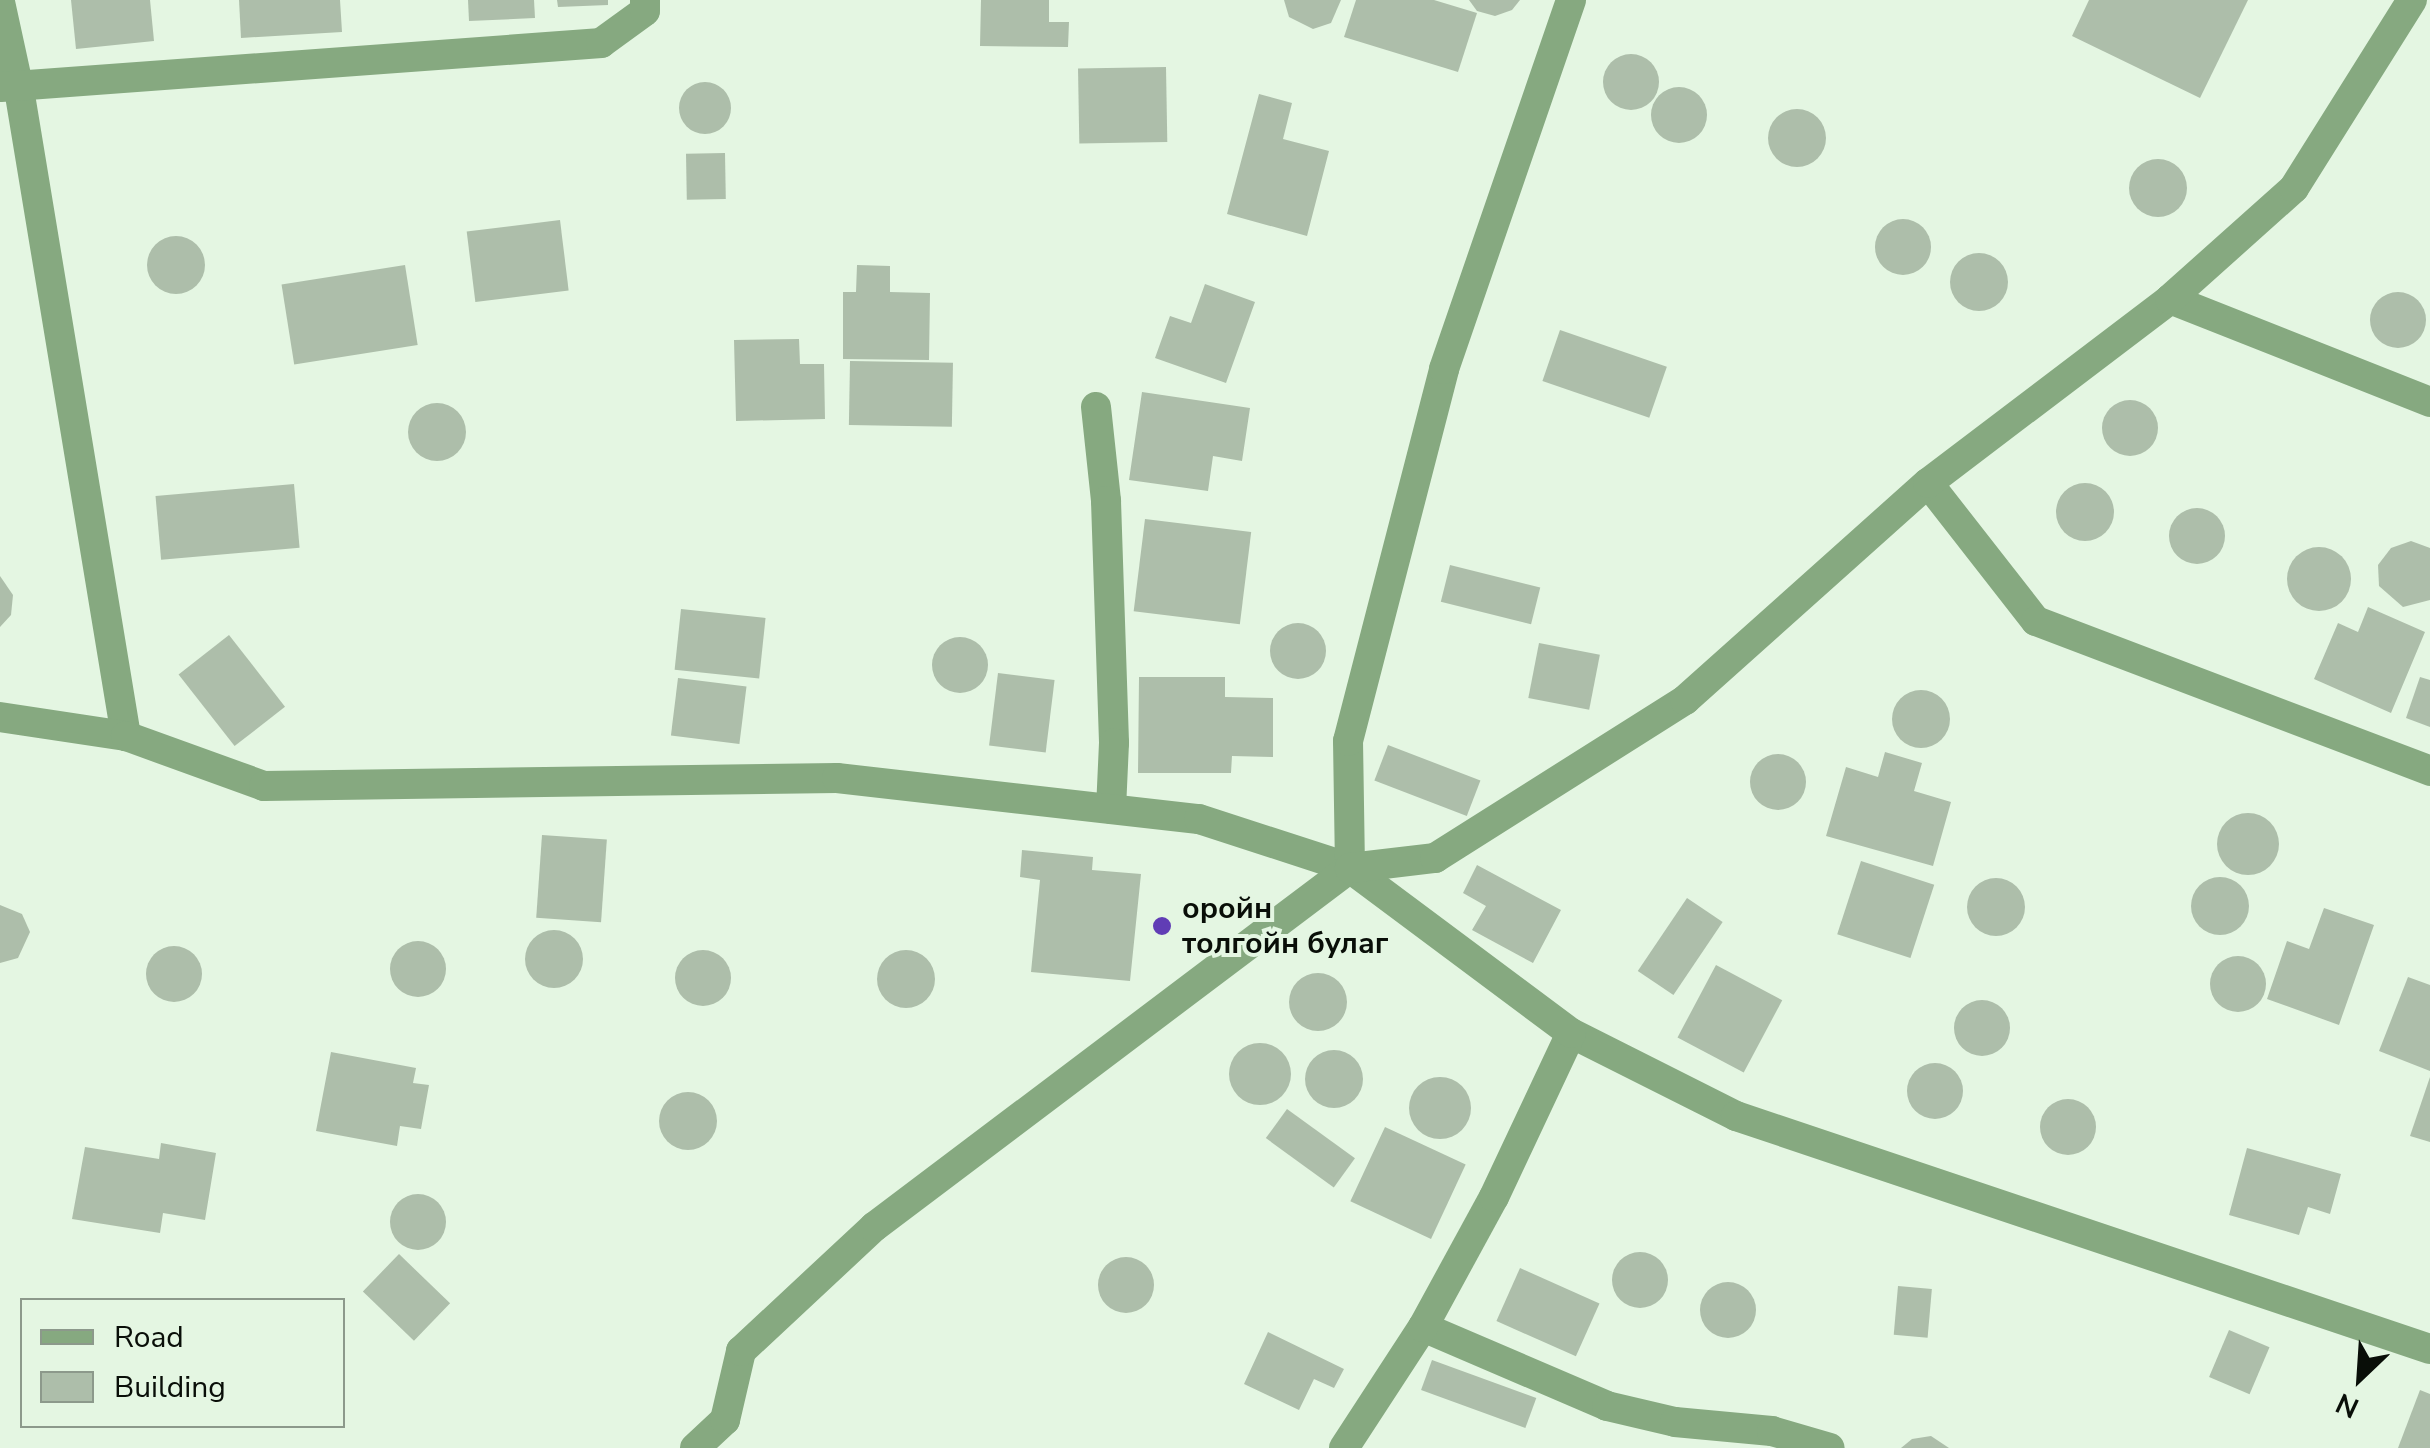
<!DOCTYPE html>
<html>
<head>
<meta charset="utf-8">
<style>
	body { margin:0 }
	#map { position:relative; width:2430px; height:1448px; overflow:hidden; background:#e4f6e2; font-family:"Nunito Sans",sans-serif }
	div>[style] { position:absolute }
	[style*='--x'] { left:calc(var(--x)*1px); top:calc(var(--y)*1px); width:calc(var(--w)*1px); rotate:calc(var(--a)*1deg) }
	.building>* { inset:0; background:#adbeaa; transform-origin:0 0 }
	.round { border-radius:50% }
	.minor>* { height:30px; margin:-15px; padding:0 15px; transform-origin:15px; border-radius:15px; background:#86a980 }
	.dots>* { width:28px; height:28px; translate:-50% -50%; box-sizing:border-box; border:5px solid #e4f6e2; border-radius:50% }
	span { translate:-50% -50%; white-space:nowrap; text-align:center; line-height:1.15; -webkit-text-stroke:8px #e4f6e2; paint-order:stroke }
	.poi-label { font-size:30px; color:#090e08; font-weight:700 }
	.left { translate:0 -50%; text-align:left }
	.legend { position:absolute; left:20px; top:1298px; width:325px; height:130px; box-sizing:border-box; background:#e4f6e2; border:2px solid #8c998b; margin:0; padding:12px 18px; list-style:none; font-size:30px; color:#090e08 }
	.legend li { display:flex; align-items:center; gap:20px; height:50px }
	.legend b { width:50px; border:2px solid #8c998b }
	.north { position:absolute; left:2310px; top:1328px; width:100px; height:100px; -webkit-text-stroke:8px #e4f6e2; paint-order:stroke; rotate:205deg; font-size:28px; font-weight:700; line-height:40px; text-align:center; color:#090e08 }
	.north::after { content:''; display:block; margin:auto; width:35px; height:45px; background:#090e08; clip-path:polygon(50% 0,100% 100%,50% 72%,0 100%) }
</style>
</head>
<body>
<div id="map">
	<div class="building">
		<div style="clip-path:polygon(71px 0,150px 0,154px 41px,76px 49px)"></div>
		<div style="clip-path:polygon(239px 0,340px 0,342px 32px,241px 38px)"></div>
		<div style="clip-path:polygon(468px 0,534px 0,535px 18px,469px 21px)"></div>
		<div style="clip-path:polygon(557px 0,608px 0,608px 5px,558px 7px)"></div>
		<div style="clip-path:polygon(981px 0,1049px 0,1049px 22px,1069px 22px,1068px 47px,980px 46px)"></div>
		<div style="clip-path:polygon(1284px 0,1341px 0,1331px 23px,1313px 29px,1289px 17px)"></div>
		<div style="clip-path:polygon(1356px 0,1434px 0,1477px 13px,1458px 72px,1344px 37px)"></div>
		<div style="clip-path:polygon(1469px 0,1520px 0,1512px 10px,1495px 16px,1477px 11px)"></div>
		<div style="clip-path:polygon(2089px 0,2248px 0,2200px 98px,2072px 36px)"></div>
		<div class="round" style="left:1603px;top:54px;width:56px;height:56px"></div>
		<div style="left:1166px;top:67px;width:75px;height:88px;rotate:89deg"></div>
		<div class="round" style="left:679px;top:82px;width:52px;height:52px"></div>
		<div class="round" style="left:1651px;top:87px;width:56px;height:56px"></div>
		<div style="clip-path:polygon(1259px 94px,1292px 103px,1283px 139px,1329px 151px,1307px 236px,1227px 214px)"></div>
		<div class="round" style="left:1768px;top:109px;width:58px;height:58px"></div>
		<div style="left:725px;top:153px;width:46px;height:39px;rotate:89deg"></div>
		<div class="round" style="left:2129px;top:159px;width:58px;height:58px"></div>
		<div class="round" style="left:1875px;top:219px;width:56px;height:56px"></div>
		<div style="left:560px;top:220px;width:71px;height:94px;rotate:83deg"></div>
		<div class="round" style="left:147px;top:236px;width:58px;height:58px"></div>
		<div class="round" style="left:1950px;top:253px;width:58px;height:58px"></div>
		<div style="left:405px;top:265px;width:81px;height:125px;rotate:81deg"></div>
		<div style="clip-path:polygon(857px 265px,890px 266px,890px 292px,930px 293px,929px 360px,843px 359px,843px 292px,856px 292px)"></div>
		<div style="clip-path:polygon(1205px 284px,1255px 302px,1226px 383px,1155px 358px,1170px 316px,1191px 323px)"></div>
		<div class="round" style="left:2370px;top:292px;width:56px;height:56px"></div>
		<div style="left:1560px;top:330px;width:113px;height:54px;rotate:19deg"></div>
		<div style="clip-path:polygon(799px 339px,800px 364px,824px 364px,825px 419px,736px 421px,734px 340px)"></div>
		<div style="left:850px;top:361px;width:103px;height:64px;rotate:1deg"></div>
		<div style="clip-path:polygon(1142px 392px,1250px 408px,1242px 461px,1213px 456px,1208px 491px,1129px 480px)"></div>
		<div class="round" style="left:2102px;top:400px;width:56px;height:56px"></div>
		<div class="round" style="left:408px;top:403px;width:58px;height:58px"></div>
		<div class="round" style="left:2056px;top:483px;width:58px;height:58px"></div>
		<div style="left:294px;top:484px;width:64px;height:139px;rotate:85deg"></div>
		<div class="round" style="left:2169px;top:508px;width:56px;height:56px"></div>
		<div style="left:1145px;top:519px;width:107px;height:93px;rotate:7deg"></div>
		<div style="clip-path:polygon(2411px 541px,2430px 548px,2430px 600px,2403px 607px,2379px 586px,2378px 565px,2391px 548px)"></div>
		<div class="round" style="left:2287px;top:547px;width:64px;height:64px"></div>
		<div style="left:1450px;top:565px;width:93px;height:38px;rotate:14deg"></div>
		<div style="clip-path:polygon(0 576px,13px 595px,11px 615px,0 627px)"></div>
		<div style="clip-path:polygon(2368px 607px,2425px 632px,2391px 713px,2314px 679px,2338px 623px,2358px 632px)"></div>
		<div style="left:681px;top:609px;width:85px;height:61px;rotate:6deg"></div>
		<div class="round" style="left:1270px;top:623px;width:56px;height:56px"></div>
		<div style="left:229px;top:635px;width:91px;height:64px;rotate:52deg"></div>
		<div class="round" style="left:932px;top:637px;width:56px;height:56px"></div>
		<div style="left:1539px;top:643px;width:62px;height:56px;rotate:11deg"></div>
		<div style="left:998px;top:673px;width:57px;height:73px;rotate:7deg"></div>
		<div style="clip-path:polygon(1139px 677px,1225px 677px,1225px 697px,1273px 698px,1273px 757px,1232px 756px,1231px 773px,1138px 773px)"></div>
		<div style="clip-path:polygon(2420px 677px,2430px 680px,2430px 727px,2406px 718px)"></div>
		<div style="left:678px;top:678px;width:69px;height:58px;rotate:7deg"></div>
		<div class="round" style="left:1892px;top:690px;width:58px;height:58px"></div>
		<div style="left:1388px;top:745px;width:99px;height:38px;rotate:21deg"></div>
		<div style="clip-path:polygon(1885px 752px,1922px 763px,1914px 791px,1951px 802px,1933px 866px,1826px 836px,1846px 767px,1878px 777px)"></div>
		<div class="round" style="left:1750px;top:754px;width:56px;height:56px"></div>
		<div class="round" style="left:2217px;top:813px;width:62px;height:62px"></div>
		<div style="left:542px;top:835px;width:65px;height:83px;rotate:4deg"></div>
		<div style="clip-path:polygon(1022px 850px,1093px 857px,1092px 870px,1141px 874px,1130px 981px,1031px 972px,1040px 880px,1020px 877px)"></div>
		<div style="left:1861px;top:861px;width:77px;height:77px;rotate:18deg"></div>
		<div style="clip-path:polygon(1477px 865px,1561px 910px,1533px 963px,1472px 930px,1486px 906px,1463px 893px)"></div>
		<div class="round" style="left:2191px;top:877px;width:58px;height:58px"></div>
		<div class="round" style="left:1967px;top:878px;width:58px;height:58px"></div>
		<div style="left:1687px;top:898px;width:43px;height:88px;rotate:34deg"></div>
		<div style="clip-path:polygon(0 905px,22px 914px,30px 932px,18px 958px,0 963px)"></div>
		<div style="clip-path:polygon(2324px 908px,2374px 925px,2339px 1025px,2267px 999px,2287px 941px,2309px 949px)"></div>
		<div class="round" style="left:525px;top:930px;width:58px;height:58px"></div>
		<div class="round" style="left:390px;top:941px;width:56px;height:56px"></div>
		<div class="round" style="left:146px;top:946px;width:56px;height:56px"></div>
		<div class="round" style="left:675px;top:950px;width:56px;height:56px"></div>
		<div class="round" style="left:877px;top:950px;width:58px;height:58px"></div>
		<div class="round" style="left:2210px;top:956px;width:56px;height:56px"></div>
		<div style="left:1716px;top:965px;width:75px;height:82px;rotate:28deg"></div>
		<div class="round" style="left:1289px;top:973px;width:58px;height:58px"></div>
		<div style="clip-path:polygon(2408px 977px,2430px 985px,2430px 1071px,2379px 1051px)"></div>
		<div class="round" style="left:1954px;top:1000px;width:56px;height:56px"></div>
		<div class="round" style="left:1229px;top:1043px;width:62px;height:62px"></div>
		<div class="round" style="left:1305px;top:1050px;width:58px;height:58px"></div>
		<div style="clip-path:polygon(331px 1052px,416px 1068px,413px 1083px,429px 1085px,421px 1129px,400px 1126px,397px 1146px,316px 1131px)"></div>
		<div class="round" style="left:1907px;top:1063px;width:56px;height:56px"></div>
		<div class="round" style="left:1409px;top:1077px;width:62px;height:62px"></div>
		<div style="clip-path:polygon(2430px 1077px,2430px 1142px,2410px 1136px)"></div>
		<div class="round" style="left:659px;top:1092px;width:58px;height:58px"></div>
		<div class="round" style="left:2040px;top:1099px;width:56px;height:56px"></div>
		<div style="left:1287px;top:1109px;width:84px;height:36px;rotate:36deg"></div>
		<div style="left:1385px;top:1127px;width:89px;height:82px;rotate:25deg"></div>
		<div style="clip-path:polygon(161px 1143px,216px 1153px,205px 1220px,163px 1213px,160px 1233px,72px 1219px,85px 1147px,159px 1159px)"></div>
		<div style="clip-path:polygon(2247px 1148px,2341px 1174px,2330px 1214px,2308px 1207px,2299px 1235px,2229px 1215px)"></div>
		<div class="round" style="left:390px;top:1194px;width:56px;height:56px"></div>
		<div class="round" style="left:1612px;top:1252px;width:56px;height:56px"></div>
		<div style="left:399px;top:1254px;width:71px;height:52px;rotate:44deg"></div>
		<div class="round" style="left:1098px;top:1257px;width:56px;height:56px"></div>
		<div style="left:1520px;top:1268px;width:87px;height:58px;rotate:24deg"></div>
		<div class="round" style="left:1700px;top:1282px;width:56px;height:56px"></div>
		<div style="left:1898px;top:1286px;width:34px;height:49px;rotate:5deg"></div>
		<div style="left:2229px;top:1330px;width:44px;height:51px;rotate:23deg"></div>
		<div style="clip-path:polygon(1268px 1332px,1344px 1369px,1334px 1388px,1314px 1379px,1299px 1410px,1244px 1384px)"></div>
		<div style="left:1432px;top:1360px;width:111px;height:32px;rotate:20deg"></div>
		<div style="clip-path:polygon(2420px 1390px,2430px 1394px,2430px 1448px,2398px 1448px)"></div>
		<div style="clip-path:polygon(1931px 1436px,1949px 1448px,1901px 1448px,1912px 1439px)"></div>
	</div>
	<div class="minor">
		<div style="--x:0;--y:2;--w:89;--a:77.7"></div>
		<div style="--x:19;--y:89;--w:656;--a:80.61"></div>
		<div style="--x:1;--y:87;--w:602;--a:-4.19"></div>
		<div style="--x:601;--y:43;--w:54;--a:-36"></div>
		<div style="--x:645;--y:11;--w:11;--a:-90"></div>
		<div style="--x:2170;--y:299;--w:280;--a:21.6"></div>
		<div style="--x:1096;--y:407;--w:95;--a:83.9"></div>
		<div style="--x:1106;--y:501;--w:242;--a:88.1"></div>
		<div style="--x:1114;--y:743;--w:66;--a:92.6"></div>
		<div style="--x:1928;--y:483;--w:175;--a:52"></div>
		<div style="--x:2036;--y:621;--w:422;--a:20.8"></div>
		<div style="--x:0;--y:717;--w:127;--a:8.6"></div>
		<div style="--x:126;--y:736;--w:147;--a:19.9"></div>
		<div style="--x:264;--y:786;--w:573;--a:-0.8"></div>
		<div style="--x:837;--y:778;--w:364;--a:6.5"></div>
		<div style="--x:1199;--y:819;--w:159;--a:18"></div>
		<div style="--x:1350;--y:868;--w:127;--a:-90.9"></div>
		<div style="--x:1348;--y:741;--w:384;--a:-75.5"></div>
		<div style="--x:1444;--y:369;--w:390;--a:-71"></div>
		<div style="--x:1571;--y:1033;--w:185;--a:26.7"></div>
		<div style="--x:1736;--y:1116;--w:732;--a:18.56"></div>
		<div style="--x:1423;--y:1327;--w:200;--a:23.2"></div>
		<div style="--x:1607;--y:1406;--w:70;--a:13.2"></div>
		<div style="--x:1675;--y:1422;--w:97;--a:5.3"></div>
		<div style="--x:1772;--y:1431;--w:60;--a:16.3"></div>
		<div style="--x:695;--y:1448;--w:41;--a:-43"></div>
		<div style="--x:725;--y:1420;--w:71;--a:-76.9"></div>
		<div style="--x:741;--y:1351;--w:182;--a:-43"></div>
		<div style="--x:874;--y:1227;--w:596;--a:-37.02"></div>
		<div style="--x:1344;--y:1448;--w:145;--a:-56.9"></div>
		<div style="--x:1423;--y:1327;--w:148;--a:-61.4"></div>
		<div style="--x:1494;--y:1197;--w:181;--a:-64.8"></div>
		<div style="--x:1571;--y:1033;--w:276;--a:-143.3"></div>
		<div style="--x:1350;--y:868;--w:86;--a:-6.7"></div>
		<div style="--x:1435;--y:858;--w:296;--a:-32.3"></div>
		<div style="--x:1685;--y:700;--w:326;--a:-41.8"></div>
		<div style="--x:1928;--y:483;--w:304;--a:-37.2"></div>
		<div style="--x:2170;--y:299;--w:166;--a:-41.8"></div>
		<div style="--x:2294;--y:188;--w:222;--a:-57.9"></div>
	</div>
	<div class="dots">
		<div style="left:1162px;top:926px;background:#603db5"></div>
	</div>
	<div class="poi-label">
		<span class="left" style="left:1182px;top:926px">оройн<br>толгойн булаг</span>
	</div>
	<ul class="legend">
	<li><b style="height:12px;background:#86a980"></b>Road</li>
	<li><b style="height:28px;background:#adbeaa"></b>Building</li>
	</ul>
	<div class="north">N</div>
</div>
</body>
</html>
